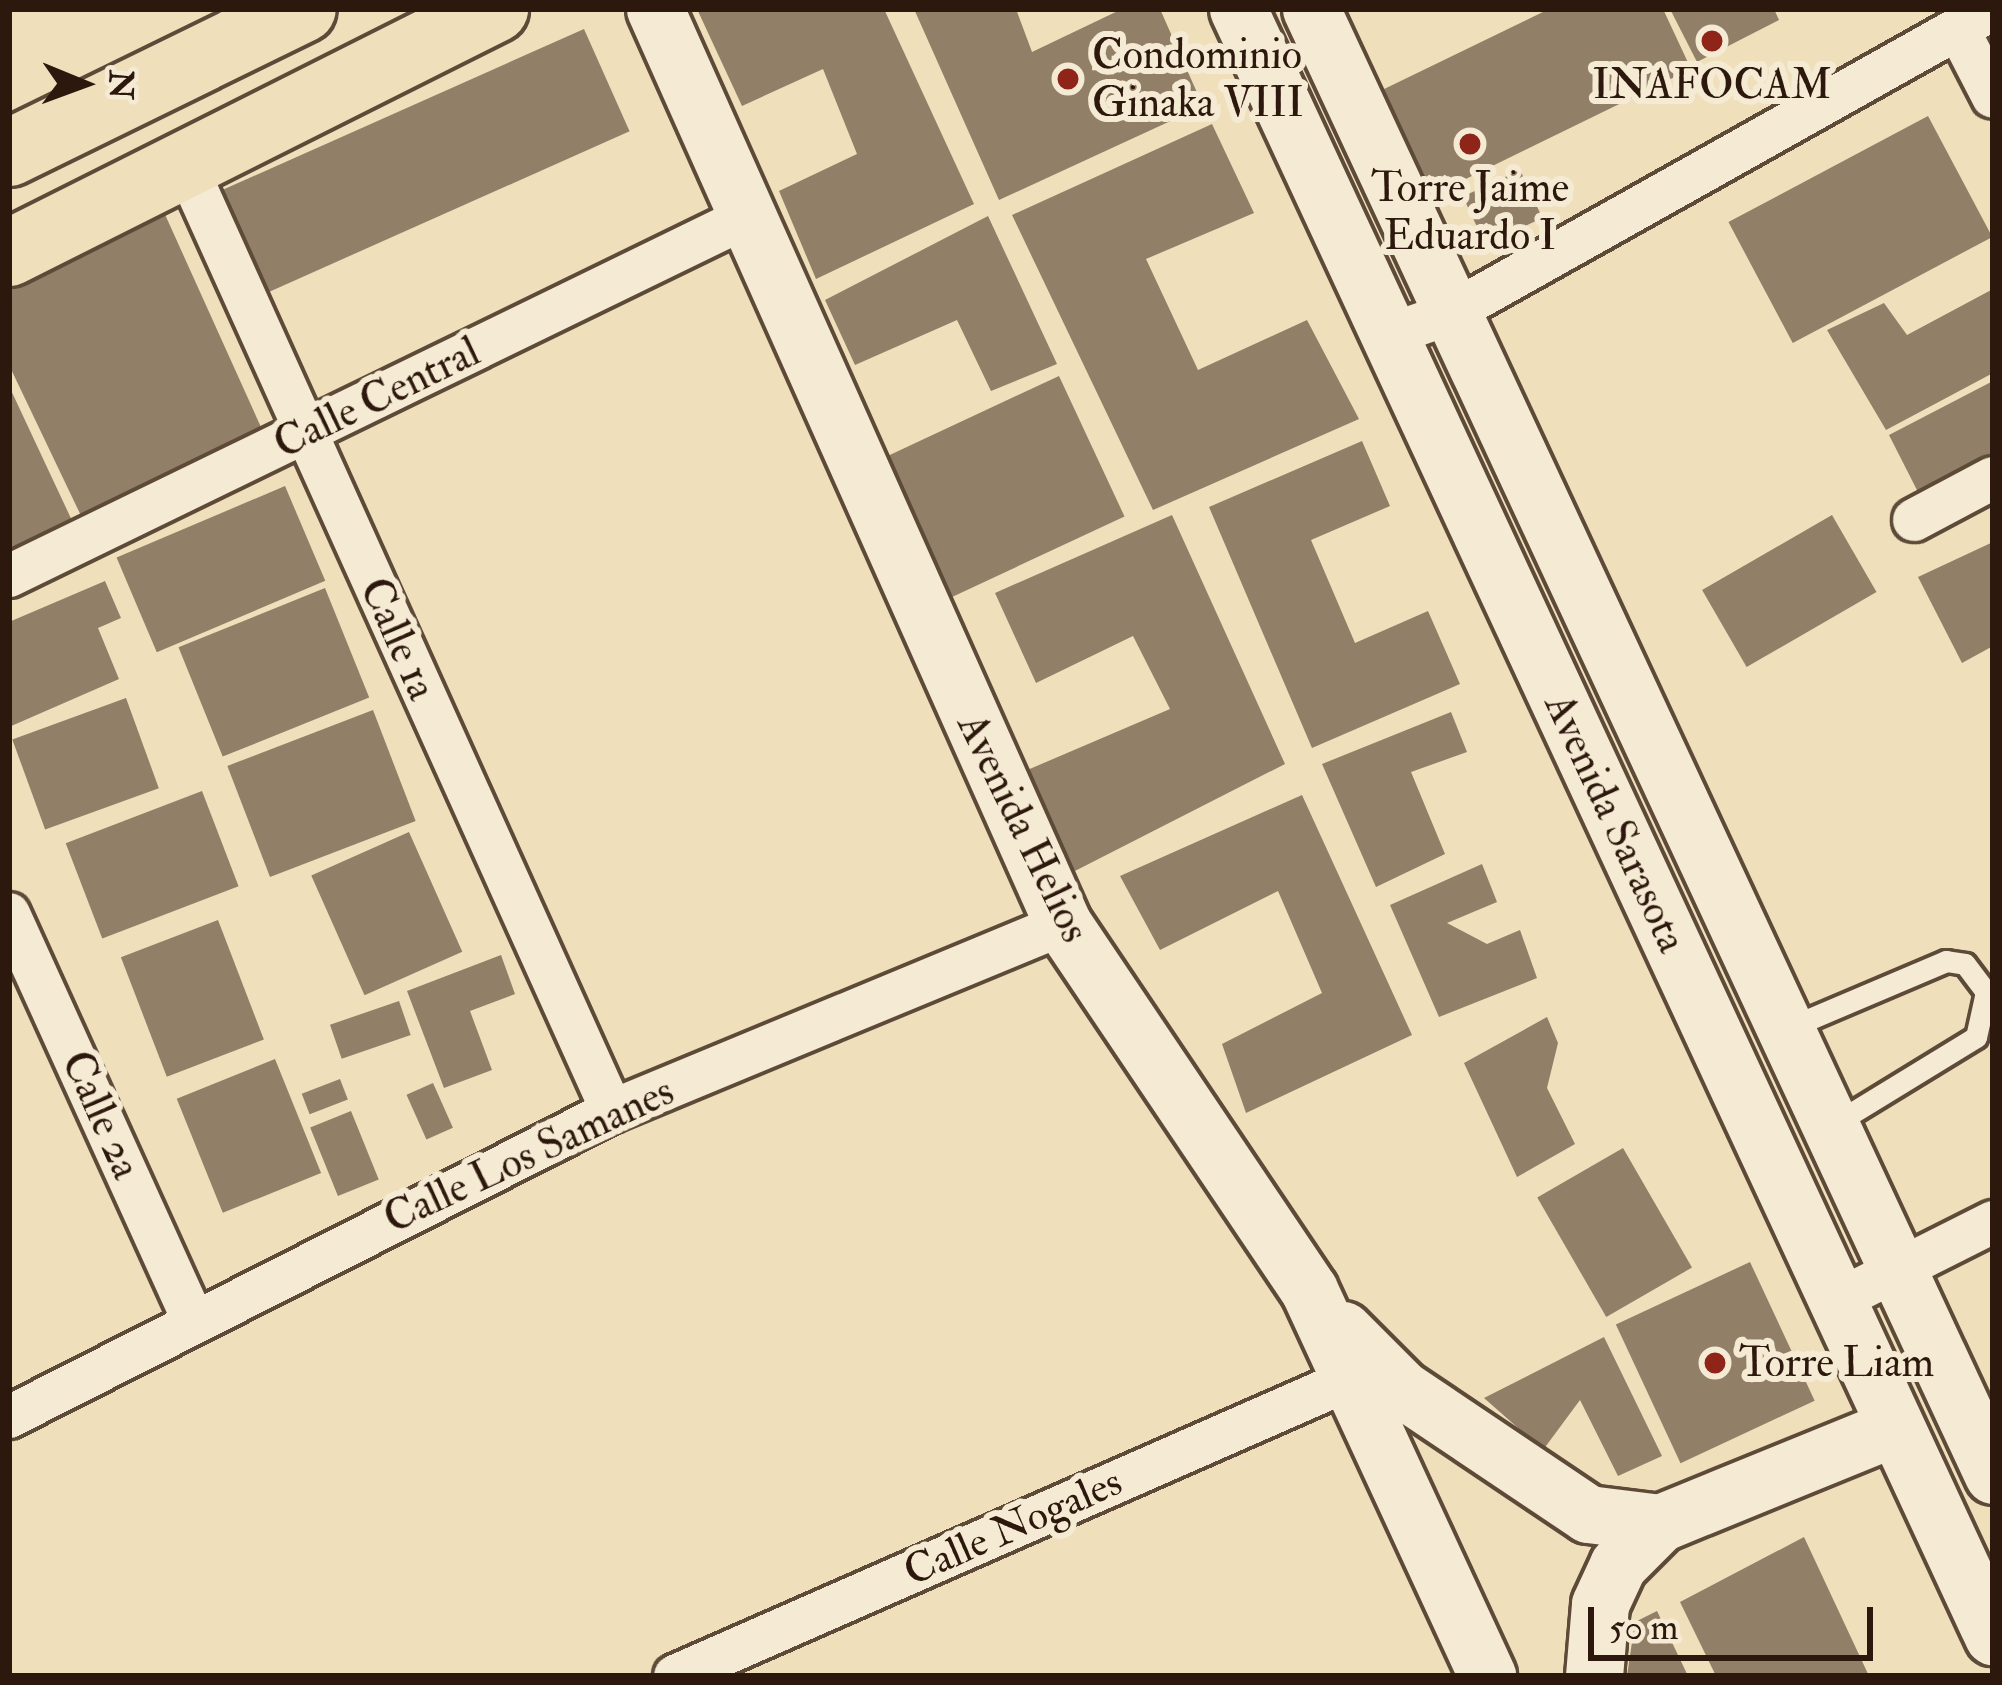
<!DOCTYPE html>
<html>
<head>
<meta charset="utf-8">
<style>
	body { margin:0 }
	#map { position:relative; width:2002px; height:1685px; overflow:hidden; background:#efdfbb; font-family:"IM FELL Double Pica",serif }
	div>[style] { position:absolute }
	[style*='--x'] { left:calc(var(--x)*1px); top:calc(var(--y)*1px); width:calc(var(--w)*1px); rotate:calc(var(--a)*1deg) }
	.building>* { inset:0; background:#917f67; transform-origin:0 0 }
	.roads { filter:drop-shadow(3px 0 #5d4a38) drop-shadow(-3px 0 #5d4a38) drop-shadow(0 3px #5d4a38) drop-shadow(0 -3px #5d4a38) }
	.lane>* { height:21px; margin:-10.5px; padding:0 10.5px; transform-origin:10.5px; border-radius:10.5px; background:#f5ead3 }
	.street>* { height:42px; margin:-21px; padding:0 21px; transform-origin:21px; border-radius:21px; background:#f5ead3 }
	.secondary>* { height:57px; margin:-28.5px; padding:0 28.5px; transform-origin:28.5px; border-radius:28.5px; background:#f5ead3 }
	.primary>* { height:66px; margin:-33px; padding:0 33px; transform-origin:33px; border-radius:33px; background:#efdfbb }
	.dots>* { width:33px; height:33px; translate:-50% -50%; box-sizing:border-box; border:6px solid #f5ead3; border-radius:50% }
	span { translate:-50% -50%; white-space:nowrap; text-align:center; line-height:1.15; -webkit-text-stroke:12px #f5ead3; paint-order:stroke }
	.poi-label { font-size:42px; color:#2c180c }
	.left { translate:0 -50%; text-align:left }
	.street-label { font-size:42px; color:#2c180c }
	.frame { position:absolute; inset:0; border:12px solid #2c180c; pointer-events:none }
	.north { position:absolute; left:24px; top:24px; width:120px; height:120px; -webkit-text-stroke:9px #f5ead3; paint-order:stroke; rotate:91deg; font-size:33px; font-weight:700; line-height:48px; text-align:center; color:#2c180c }
	.north::after { content:''; display:block; margin:auto; width:42px; height:54px; background:#2c180c; clip-path:polygon(50% 0,100% 100%,50% 72%,0 100%) }
	.scale { position:absolute; left:1588px; top:1607px; width:285px; height:54px; box-sizing:border-box; border:6px solid #2c180c; border-top:0; padding-left:15px; font-size:36px; line-height:42px; white-space:nowrap; color:#2c180c; -webkit-text-stroke:9px #f5ead3; paint-order:stroke }
</style>
</head>
<body>
<div id="map">
	<div class="building">
		<div style="clip-path:polygon(697px 9px,884px 9px,974px 204px,816px 279px,779px 191px,857px 154px,823px 69px,742px 106px)"></div>
		<div style="clip-path:polygon(914px 9px,1016px 9px,1032px 52px,1122px 9px,1160px 9px,1203px 106px,999px 200px)"></div>
		<div style="clip-path:polygon(1549px 9px,1663px 9px,1691px 69px,1429px 197px,1378px 92px)"></div>
		<div style="clip-path:polygon(1670px 9px,1774px 9px,1779px 20px,1697px 62px)"></div>
		<div style="left:584px;top:29px;width:112px;height:396px;rotate:66deg"></div>
		<div style="left:1928px;top:116px;width:137px;height:226px;rotate:62deg"></div>
		<div style="clip-path:polygon(1212px 124px,1254px 213px,1146px 259px,1198px 370px,1307px 320px,1359px 419px,1153px 510px,1012px 215px)"></div>
		<div style="left:1520px;top:170px;width:53px;height:63px;rotate:65deg"></div>
		<div style="clip-path:polygon(163px 210px,265px 436px,84px 522px,9px 365px,9px 285px)"></div>
		<div style="clip-path:polygon(988px 216px,1057px 364px,991px 391px,957px 320px,855px 365px,825px 300px)"></div>
		<div style="clip-path:polygon(1993px 289px,1993px 373px,1886px 430px,1827px 330px,1884px 303px,1907px 335px)"></div>
		<div style="left:1059px;top:376px;width:155px;height:195px;rotate:65deg"></div>
		<div style="clip-path:polygon(1993px 381px,1993px 460px,1921px 498px,1889px 435px)"></div>
		<div style="clip-path:polygon(9px 386px,75px 527px,9px 560px)"></div>
		<div style="clip-path:polygon(1362px 441px,1390px 506px,1311px 540px,1355px 643px,1428px 611px,1460px 684px,1312px 748px,1209px 507px)"></div>
		<div style="left:285px;top:486px;width:103px;height:183px;rotate:67deg"></div>
		<div style="clip-path:polygon(1172px 515px,1285px 764px,1069px 874px,1025px 771px,1170px 709px,1133px 636px,1036px 683px,995px 593px)"></div>
		<div style="left:1832px;top:515px;width:89px;height:150px;rotate:60deg"></div>
		<div style="clip-path:polygon(1993px 542px,1993px 646px,1962px 663px,1918px 577px)"></div>
		<div style="clip-path:polygon(105px 581px,121px 618px,98px 628px,119px 679px,9px 727px,9px 622px)"></div>
		<div style="left:325px;top:588px;width:118px;height:158px;rotate:68deg"></div>
		<div style="left:126px;top:698px;width:96px;height:121px;rotate:70deg"></div>
		<div style="left:373px;top:710px;width:119px;height:156px;rotate:69deg"></div>
		<div style="clip-path:polygon(1451px 712px,1467px 752px,1411px 772px,1445px 854px,1376px 887px,1322px 764px)"></div>
		<div style="left:202px;top:791px;width:102px;height:146px;rotate:69deg"></div>
		<div style="clip-path:polygon(1302px 795px,1412px 1035px,1246px 1113px,1222px 1044px,1322px 993px,1278px 891px,1160px 950px,1120px 876px)"></div>
		<div style="left:409px;top:832px;width:131px;height:107px;rotate:66deg"></div>
		<div style="clip-path:polygon(1482px 864px,1497px 902px,1447px 923px,1487px 944px,1520px 930px,1537px 978px,1439px 1017px,1390px 905px)"></div>
		<div style="left:218px;top:920px;width:128px;height:104px;rotate:69deg"></div>
		<div style="clip-path:polygon(501px 955px,515px 994px,470px 1011px,492px 1070px,444px 1088px,407px 991px)"></div>
		<div style="left:399px;top:1001px;width:36px;height:73px;rotate:71deg"></div>
		<div style="clip-path:polygon(1547px 1017px,1558px 1043px,1547px 1088px,1575px 1144px,1517px 1177px,1464px 1063px)"></div>
		<div style="left:275px;top:1059px;width:123px;height:106px;rotate:68deg"></div>
		<div style="left:340px;top:1079px;width:22px;height:41px;rotate:69deg"></div>
		<div style="left:433px;top:1083px;width:49px;height:29px;rotate:66deg"></div>
		<div style="left:351px;top:1111px;width:74px;height:44px;rotate:68deg"></div>
		<div style="left:1623px;top:1148px;width:138px;height:99px;rotate:60deg"></div>
		<div style="left:1750px;top:1262px;width:153px;height:148px;rotate:65deg"></div>
		<div style="clip-path:polygon(1604px 1337px,1662px 1456px,1618px 1476px,1580px 1400px,1543px 1450px,1484px 1398px)"></div>
		<div style="clip-path:polygon(1804px 1537px,1869px 1676px,1716px 1676px,1680px 1602px)"></div>
		<div style="clip-path:polygon(1657px 1611px,1688px 1676px,1627px 1676px,1635px 1622px)"></div>
	</div>
	<div class="roads">
		<div class="lane">
			<div style="--x:1786;--y:1029;--w:174;--a:-23"></div>
			<div style="--x:1946;--y:961;--w:19;--a:9"></div>
			<div style="--x:1965;--y:964;--w:35;--a:53"></div>
			<div style="--x:1986;--y:992;--w:46;--a:102.5"></div>
			<div style="--x:1976;--y:1037;--w:170;--a:148.5"></div>
		</div>
		<div class="street">
			<div style="--x:1958;--y:29;--w:76;--a:62.8"></div>
			<div style="--x:186;--y:166;--w:1037;--a:65.73"></div>
			<div style="--x:1389;--y:335;--w:64;--a:-19.3"></div>
			<div style="--x:1449;--y:314;--w:624;--a:-29.28"></div>
			<div style="--x:1914;--y:520;--w:89;--a:-28"></div>
			<div style="--x:9;--y:576;--w:818;--a:-25.94"></div>
			<div style="--x:9;--y:914;--w:443;--a:65.6"></div>
			<div style="--x:1836;--y:1301;--w:176;--a:-26.7"></div>
			<div style="--x:9;--y:1417;--w:676;--a:-26.91"></div>
			<div style="--x:612;--y:1111;--w:488;--a:-22.5"></div>
			<div style="--x:675;--y:1676;--w:738;--a:-23.72"></div>
		</div>
		<div class="secondary">
			<div style="--x:655;--y:9;--w:1002;--a:65.97"></div>
			<div style="--x:1063;--y:924;--w:441;--a:56.1"></div>
			<div style="--x:1309;--y:1290;--w:425;--a:65.2"></div>
			<div style="--x:1238;--y:9;--w:1794;--a:65.11"></div>
			<div style="--x:1311;--y:9;--w:1617;--a:65.05"></div>
			<div style="--x:1343;--y:1330;--w:83;--a:45"></div>
			<div style="--x:1402;--y:1389;--w:224;--a:33.9"></div>
			<div style="--x:1588;--y:1514;--w:73;--a:7.1"></div>
			<div style="--x:1594;--y:1676;--w:72;--a:-85.2"></div>
			<div style="--x:1600;--y:1604;--w:43;--a:-65.2"></div>
			<div style="--x:1618;--y:1565;--w:59;--a:-45"></div>
			<div style="--x:1660;--y:1523;--w:254;--a:-22.2"></div>
		</div>
		<div class="primary">
			<div style="--x:9;--y:153;--w:327;--a:-26.1"></div>
			<div style="--x:9;--y:253;--w:544;--a:-26.66"></div>
		</div>
	</div>
	<div class="dots">
		<div style="left:1712px;top:41px;background:#8f2418"></div>
		<div style="left:1068px;top:79px;background:#8f2418"></div>
		<div style="left:1470px;top:144px;background:#8f2418"></div>
		<div style="left:1715px;top:1363px;background:#8f2418"></div>
	</div>
	<div class="poi-label">
		<span class="left" style="left:1092px;top:79px">Condominio<br>Ginaka VIII</span>
		<span style="left:1712px;top:85px">INAFOCAM</span>
		<span style="left:1470px;top:212px">Torre Jaime<br>Eduardo I</span>
		<span class="left" style="left:1739px;top:1363px">Torre Liam</span>
	</div>
	<div class="street-label">
		<span style="left:377px;top:398px;rotate:-26deg">Calle Central</span>
		<span style="left:398px;top:639px;rotate:66deg">Calle 1a</span>
		<span style="left:1615px;top:823px;rotate:65deg">Avenida Sarasota</span>
		<span style="left:1023px;top:828px;rotate:64deg">Avenida Helios</span>
		<span style="left:101px;top:1115px;rotate:66deg">Calle 2a</span>
		<span style="left:529px;top:1155px;rotate:-25deg">Calle Los Samanes</span>
		<span style="left:1013px;top:1527px;rotate:-24deg">Calle Nogales</span>
	</div>
	<div class="frame"></div>
	<div class="north">N</div>
	<div class="scale">50 m</div>
</div>
</body>
</html>
